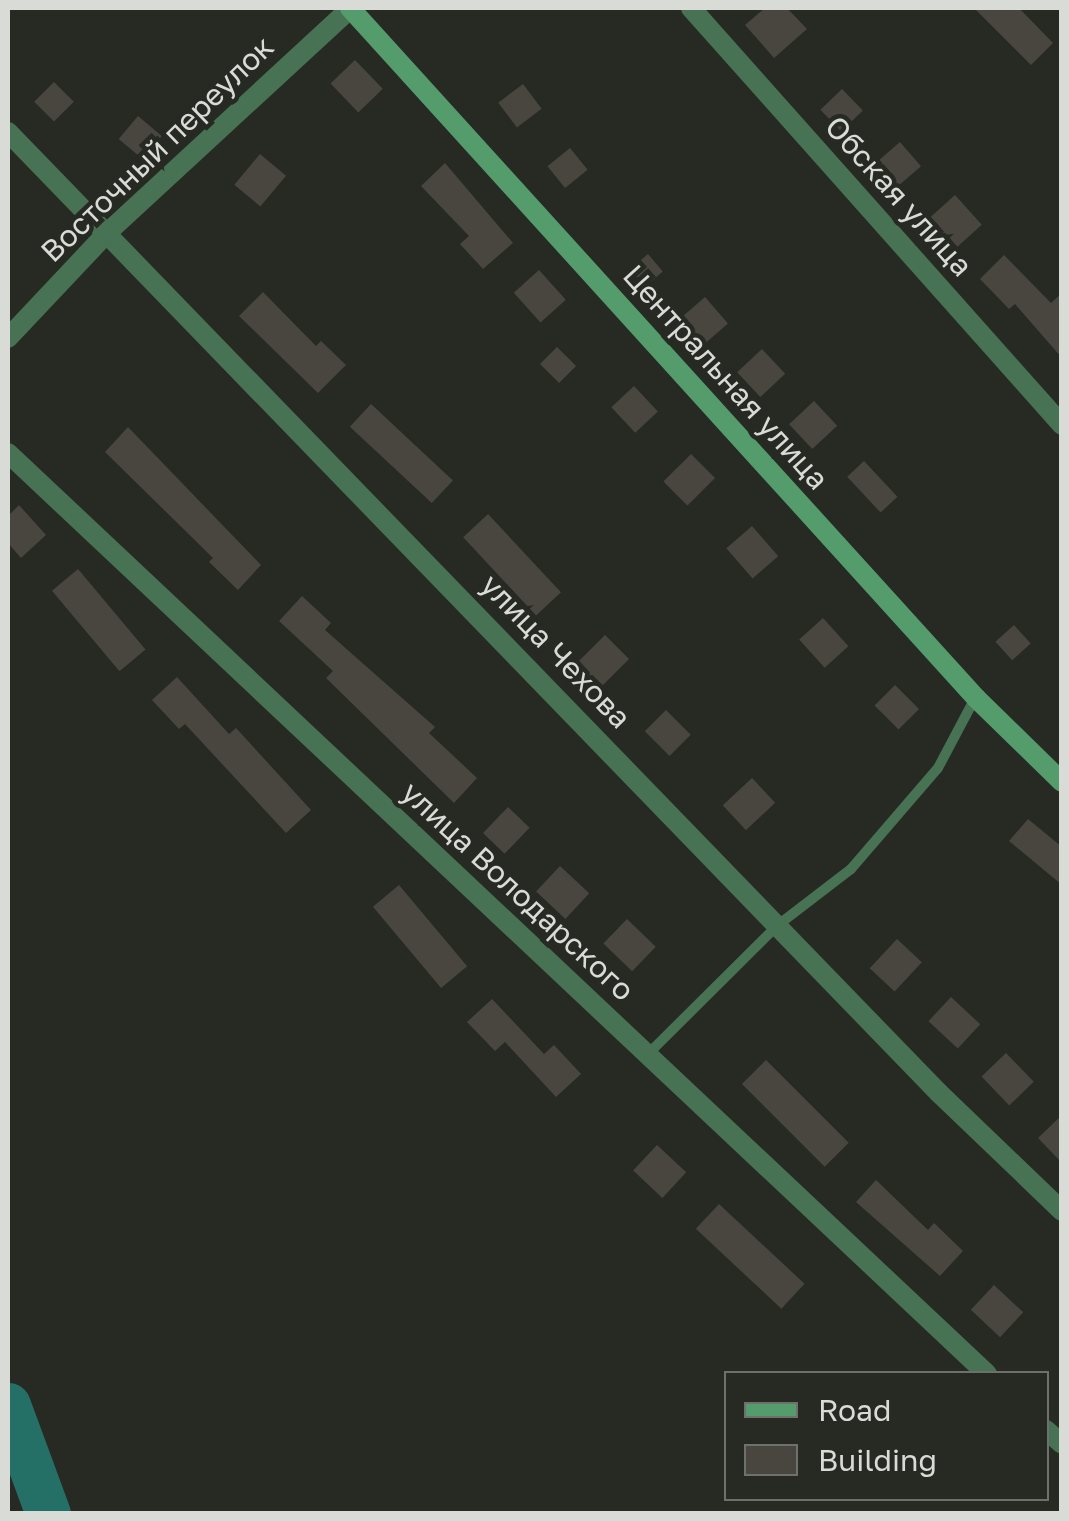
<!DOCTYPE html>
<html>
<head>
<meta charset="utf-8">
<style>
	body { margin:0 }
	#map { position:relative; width:1069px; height:1521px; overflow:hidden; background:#272923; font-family:"Golos Text",sans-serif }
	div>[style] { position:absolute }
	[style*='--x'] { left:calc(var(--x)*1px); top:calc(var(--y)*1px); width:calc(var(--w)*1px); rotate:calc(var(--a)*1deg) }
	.river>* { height:45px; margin:-22.5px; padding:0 22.5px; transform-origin:22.5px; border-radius:22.5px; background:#257066 }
	.building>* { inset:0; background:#48463f; transform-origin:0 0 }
	.service>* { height:10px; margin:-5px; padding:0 5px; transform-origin:5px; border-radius:5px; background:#477253 }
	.minor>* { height:20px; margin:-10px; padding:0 10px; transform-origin:10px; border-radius:10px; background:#477253 }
	.secondary>* { height:20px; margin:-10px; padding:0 10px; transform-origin:10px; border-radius:10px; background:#549c6b }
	span { translate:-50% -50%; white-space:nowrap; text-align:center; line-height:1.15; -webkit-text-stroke:9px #272923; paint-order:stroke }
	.street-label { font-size:30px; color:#d9dbd7 }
	.frame { position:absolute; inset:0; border:10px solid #d9dbd7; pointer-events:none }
	.legend { position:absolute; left:724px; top:1371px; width:325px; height:130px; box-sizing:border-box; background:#272923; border:2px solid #6e706b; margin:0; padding:12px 18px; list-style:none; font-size:30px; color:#d9dbd7 }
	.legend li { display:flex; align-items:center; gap:20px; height:50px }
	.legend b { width:50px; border:2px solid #6e706b }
</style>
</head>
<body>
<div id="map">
	<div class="river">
		<div style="--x:8;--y:1405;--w:116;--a:69.8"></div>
	</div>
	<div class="building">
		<div style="clip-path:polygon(765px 8px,787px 8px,807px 29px,774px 58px,745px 25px)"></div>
		<div style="clip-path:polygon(974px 8px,1019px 8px,1053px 43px,1031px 65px)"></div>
		<div style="left:355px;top:60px;width:40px;height:34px;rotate:46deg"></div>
		<div style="left:54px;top:82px;width:28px;height:28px;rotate:45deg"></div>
		<div style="left:523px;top:84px;width:31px;height:31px;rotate:53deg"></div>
		<div style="left:842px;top:89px;width:30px;height:30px;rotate:46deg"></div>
		<div style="left:138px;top:116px;width:31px;height:30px;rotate:40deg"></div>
		<div style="left:900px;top:142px;width:32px;height:31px;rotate:49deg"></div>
		<div style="left:570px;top:148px;width:28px;height:29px;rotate:51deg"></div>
		<div style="left:260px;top:154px;width:34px;height:40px;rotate:40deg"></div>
		<div style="clip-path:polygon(445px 163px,513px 243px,483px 269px,460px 244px,469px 236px,421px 186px)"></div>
		<div style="left:955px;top:195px;width:40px;height:41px;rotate:48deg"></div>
		<div style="left:648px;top:254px;width:23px;height:23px;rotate:50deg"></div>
		<div style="clip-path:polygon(1004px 255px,1051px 303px,1062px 293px,1062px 358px,1015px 304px,1009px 309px,980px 279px)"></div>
		<div style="left:539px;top:270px;width:40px;height:34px;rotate:48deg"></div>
		<div style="clip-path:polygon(263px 292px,316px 346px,321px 341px,346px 365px,318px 393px,239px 316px)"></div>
		<div style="left:705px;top:297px;width:35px;height:34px;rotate:49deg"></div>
		<div style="left:557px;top:347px;width:27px;height:24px;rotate:45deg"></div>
		<div style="left:762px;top:349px;width:34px;height:34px;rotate:47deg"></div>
		<div style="left:634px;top:386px;width:35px;height:31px;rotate:47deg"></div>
		<div style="left:814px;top:401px;width:34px;height:34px;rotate:47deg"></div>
		<div style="left:371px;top:404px;width:112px;height:31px;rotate:43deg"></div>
		<div style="clip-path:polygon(128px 427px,261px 565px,238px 590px,209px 562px,213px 558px,105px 452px)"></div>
		<div style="left:691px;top:454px;width:34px;height:39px;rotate:45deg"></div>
		<div style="left:864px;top:461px;width:49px;height:23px;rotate:47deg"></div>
		<div style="clip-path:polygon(19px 505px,46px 535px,21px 558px,8px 543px,8px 516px)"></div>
		<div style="left:488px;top:514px;width:107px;height:34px;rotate:47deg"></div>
		<div style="left:752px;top:526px;width:40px;height:34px;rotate:49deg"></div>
		<div style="left:78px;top:569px;width:105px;height:34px;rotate:50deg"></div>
		<div style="clip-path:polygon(302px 596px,331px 623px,325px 630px,435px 727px,429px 733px,477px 778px,454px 803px,326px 678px,333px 671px,279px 621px)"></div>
		<div style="left:823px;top:618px;width:38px;height:32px;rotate:48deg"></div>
		<div style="left:1014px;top:625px;width:25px;height:25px;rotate:48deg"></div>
		<div style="left:605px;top:635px;width:34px;height:40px;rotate:45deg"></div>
		<div style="clip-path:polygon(177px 677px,229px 734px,236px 728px,311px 810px,286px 833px,185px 724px,179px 729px,152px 700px)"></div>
		<div style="left:895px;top:685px;width:34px;height:29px;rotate:45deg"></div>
		<div style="left:666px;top:710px;width:35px;height:30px;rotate:45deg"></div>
		<div style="left:752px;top:778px;width:34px;height:40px;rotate:47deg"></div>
		<div style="left:508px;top:807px;width:30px;height:36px;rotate:44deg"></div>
		<div style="clip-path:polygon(1028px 819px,1062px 847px,1062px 885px,1009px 841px)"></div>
		<div style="left:560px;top:866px;width:40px;height:35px;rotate:43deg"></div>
		<div style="left:399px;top:885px;width:106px;height:34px;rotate:50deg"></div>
		<div style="left:627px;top:919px;width:40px;height:34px;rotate:44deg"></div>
		<div style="left:897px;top:939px;width:34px;height:40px;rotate:43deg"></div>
		<div style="left:951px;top:997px;width:40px;height:33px;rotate:43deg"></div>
		<div style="clip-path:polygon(492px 999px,544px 1054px,554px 1045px,581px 1074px,556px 1097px,505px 1042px,495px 1051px,467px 1022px)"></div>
		<div style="left:1006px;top:1053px;width:40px;height:34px;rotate:46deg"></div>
		<div style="left:766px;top:1060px;width:117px;height:34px;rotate:45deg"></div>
		<div style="clip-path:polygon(1062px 1115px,1062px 1163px,1038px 1138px)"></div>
		<div style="left:657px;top:1145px;width:40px;height:35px;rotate:43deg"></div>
		<div style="clip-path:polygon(876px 1180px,928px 1230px,934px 1223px,963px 1251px,940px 1276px,856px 1202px)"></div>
		<div style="left:719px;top:1204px;width:117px;height:34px;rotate:43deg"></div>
		<div style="left:994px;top:1285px;width:40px;height:34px;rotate:43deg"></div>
	</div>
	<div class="service">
		<div style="--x:648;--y:1054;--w:183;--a:-44.8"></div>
		<div style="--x:778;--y:925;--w:92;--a:-37.5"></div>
		<div style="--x:851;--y:869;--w:133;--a:-49.3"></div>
		<div style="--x:938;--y:768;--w:79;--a:-62.1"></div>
	</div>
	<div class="minor">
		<div style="--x:691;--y:8;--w:558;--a:48.34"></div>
		<div style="--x:8;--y:132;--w:1338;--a:45.91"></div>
		<div style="--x:939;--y:1093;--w:170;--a:43.8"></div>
		<div style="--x:8;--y:338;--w:144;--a:-46.7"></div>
		<div style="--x:107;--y:233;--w:332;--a:-42.7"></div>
		<div style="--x:8;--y:453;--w:1344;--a:43.25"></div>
		<div style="--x:1046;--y:1430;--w:21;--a:41"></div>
	</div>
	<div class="secondary">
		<div style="--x:350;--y:8;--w:932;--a:47.78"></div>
		<div style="--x:976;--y:698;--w:120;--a:44.3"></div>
	</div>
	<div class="street-label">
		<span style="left:157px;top:149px;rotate:-44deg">Восточный переулок</span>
		<span style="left:899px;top:196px;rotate:48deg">Обская улица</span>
		<span style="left:726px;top:377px;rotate:48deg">Центральная улица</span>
		<span style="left:556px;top:651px;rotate:46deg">улица Чехова</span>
		<span style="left:518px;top:891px;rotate:43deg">улица Володарского</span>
	</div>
	<div class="frame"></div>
	<ul class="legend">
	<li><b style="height:12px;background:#549c6b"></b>Road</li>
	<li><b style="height:28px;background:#48463f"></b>Building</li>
	</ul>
</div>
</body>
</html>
